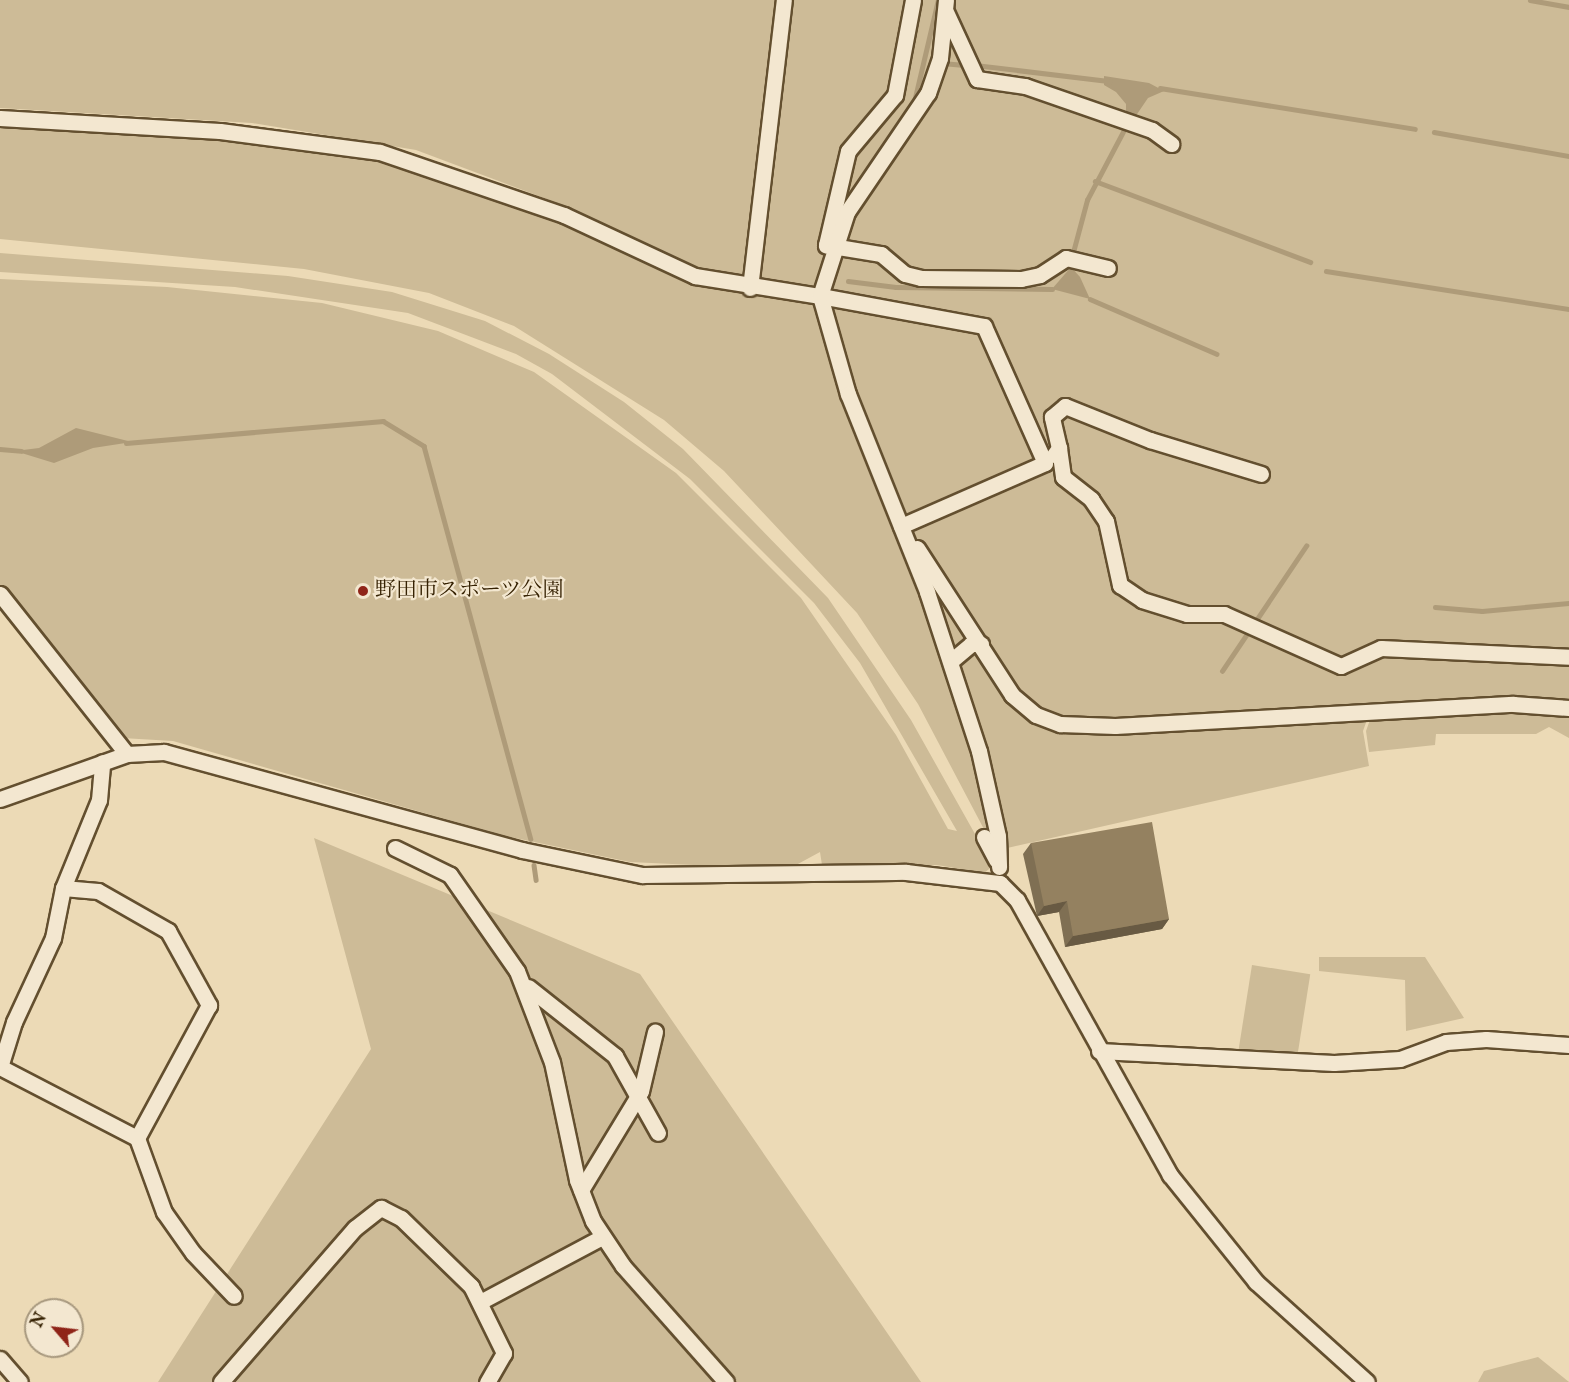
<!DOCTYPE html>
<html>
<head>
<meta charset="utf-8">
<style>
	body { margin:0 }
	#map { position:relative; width:1569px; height:1382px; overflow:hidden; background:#ecdab6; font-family:"IM FELL English","Noto Serif JP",serif }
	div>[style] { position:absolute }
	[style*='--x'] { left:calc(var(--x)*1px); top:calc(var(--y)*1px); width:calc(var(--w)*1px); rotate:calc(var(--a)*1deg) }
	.green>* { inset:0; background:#cdbb97; transform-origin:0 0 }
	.water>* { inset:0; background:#ae9b79 }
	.stream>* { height:4.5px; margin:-2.25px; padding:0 2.25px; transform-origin:2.25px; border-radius:2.25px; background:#ae9b79 }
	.roads { filter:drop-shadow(2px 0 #634f2f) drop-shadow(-2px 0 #634f2f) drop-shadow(0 2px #634f2f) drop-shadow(0 -2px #634f2f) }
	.minor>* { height:15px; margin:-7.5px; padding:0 7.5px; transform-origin:7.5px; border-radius:7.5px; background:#f3e7d0 }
	.wall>* { inset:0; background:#7f6f53 }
	.shaded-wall>* { inset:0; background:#685a43 }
	.building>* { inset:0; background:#948160 }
	.dots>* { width:16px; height:16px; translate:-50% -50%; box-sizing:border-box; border:3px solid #f3e7d0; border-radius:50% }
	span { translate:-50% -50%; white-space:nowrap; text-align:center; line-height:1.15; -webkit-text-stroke:4.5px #f3e7d0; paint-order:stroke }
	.poi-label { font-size:21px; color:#352102 }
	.left { translate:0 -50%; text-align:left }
	.north { position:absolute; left:24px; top:1298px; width:60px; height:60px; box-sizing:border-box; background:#f3e7d0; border:2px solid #a7987e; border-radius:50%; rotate:298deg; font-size:16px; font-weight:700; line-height:24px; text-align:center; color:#352102 }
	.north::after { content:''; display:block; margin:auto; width:21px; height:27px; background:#8f2418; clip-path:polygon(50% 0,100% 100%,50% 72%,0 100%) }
</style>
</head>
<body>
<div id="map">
	<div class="green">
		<div style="clip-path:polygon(0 0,777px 0,747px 278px,714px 276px,568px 207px,416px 150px,252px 123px,0 108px)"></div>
		<div style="clip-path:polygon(785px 0,1569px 0,1569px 703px,1061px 720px,1022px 700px,908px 533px,911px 526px,1051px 466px,992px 333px,756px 284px)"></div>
		<div style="clip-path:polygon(0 121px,218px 133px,397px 159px,564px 219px,665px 269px,816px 301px,960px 702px,996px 852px,918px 704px,857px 613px,724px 471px,664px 420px,514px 326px,429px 293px,304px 269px,0 239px)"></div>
		<div style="clip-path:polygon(0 253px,288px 276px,392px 292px,485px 321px,549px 354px,624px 402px,683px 449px,828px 598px,911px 720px,993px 866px,984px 873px,937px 865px,822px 865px,820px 852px,796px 865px,757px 868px,630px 862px,505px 836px,173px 741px,122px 738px,0 585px,0 279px,167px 287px,322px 303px,438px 331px,534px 372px,676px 473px,801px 598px,896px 735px,948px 829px,957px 831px,860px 663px,814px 603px,690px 479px,552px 374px,516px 354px,408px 313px,235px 287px,0 272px)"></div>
		<div style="clip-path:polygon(827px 303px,981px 329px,1039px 459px,902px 521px,863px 421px)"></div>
		<div style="clip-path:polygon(920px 564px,972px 637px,952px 649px)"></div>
		<div style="clip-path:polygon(976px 648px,1044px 724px,1368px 717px,1363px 731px,1369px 766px,1003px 849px,956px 660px)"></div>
		<div style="clip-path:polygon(1524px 708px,1569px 712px,1569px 738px,1549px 727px,1536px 734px,1436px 734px,1435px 745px,1369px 752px,1366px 731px,1371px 717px)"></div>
		<div style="clip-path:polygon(314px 838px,640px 974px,921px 1382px,158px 1382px,371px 1049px)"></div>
		<div style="clip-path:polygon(1319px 957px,1425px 957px,1464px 1018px,1406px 1031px,1405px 980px,1319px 971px)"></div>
		<div style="left:1252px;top:965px;width:59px;height:88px;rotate:9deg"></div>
		<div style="clip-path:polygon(1538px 1357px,1569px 1382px,1478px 1382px,1484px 1371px)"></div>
	</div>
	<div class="water">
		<div style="clip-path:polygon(1104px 76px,1149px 83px,1164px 91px,1148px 98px,1133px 120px,1126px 118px,1126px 104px,1116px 92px,1104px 85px)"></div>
		<div style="clip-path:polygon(1071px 267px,1080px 277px,1090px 299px,1052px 289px)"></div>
		<div style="clip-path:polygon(76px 428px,132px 442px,93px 448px,54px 463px,15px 451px,39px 448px)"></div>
	</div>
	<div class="stream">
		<div style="--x:1530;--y:0;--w:40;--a:10"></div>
		<div style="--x:942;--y:63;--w:25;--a:5"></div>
		<div style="--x:975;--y:65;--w:136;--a:6.8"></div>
		<div style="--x:1160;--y:88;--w:258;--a:9.1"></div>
		<div style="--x:914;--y:102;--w:105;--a:-76.8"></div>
		<div style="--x:1434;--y:132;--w:137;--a:10.1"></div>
		<div style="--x:1095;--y:181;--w:230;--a:20.6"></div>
		<div style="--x:841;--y:208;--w:22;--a:-56"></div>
		<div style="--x:1072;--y:256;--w:58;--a:-75"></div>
		<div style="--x:1087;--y:200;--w:86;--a:-62.2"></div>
		<div style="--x:1326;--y:271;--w:246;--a:8.9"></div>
		<div style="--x:848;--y:281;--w:48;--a:7.1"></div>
		<div style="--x:896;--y:287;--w:156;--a:0.7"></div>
		<div style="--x:1090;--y:299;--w:138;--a:23.4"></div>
		<div style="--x:126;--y:443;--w:258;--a:-4.9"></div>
		<div style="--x:383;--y:421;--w:48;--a:31.4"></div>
		<div style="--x:424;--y:446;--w:407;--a:74.8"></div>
		<div style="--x:0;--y:449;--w:21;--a:5"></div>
		<div style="--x:1435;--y:607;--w:47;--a:4.9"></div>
		<div style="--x:1482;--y:611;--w:87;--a:-5.3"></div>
		<div style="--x:1222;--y:671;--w:151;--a:-56.1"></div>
		<div style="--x:534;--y:865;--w:15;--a:82"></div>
	</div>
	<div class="roads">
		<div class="minor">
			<div style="--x:913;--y:0;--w:97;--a:100.7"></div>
			<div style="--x:895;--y:95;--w:73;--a:130"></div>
			<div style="--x:848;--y:151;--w:97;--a:103.2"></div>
			<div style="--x:826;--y:245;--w:56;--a:9.3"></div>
			<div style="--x:881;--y:254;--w:31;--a:40"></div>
			<div style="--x:905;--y:274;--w:16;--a:14"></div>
			<div style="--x:921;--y:278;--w:100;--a:0.6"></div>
			<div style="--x:1021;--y:279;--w:19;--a:-12"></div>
			<div style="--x:1040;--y:275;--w:31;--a:-33"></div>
			<div style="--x:1066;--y:258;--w:43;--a:13.4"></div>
			<div style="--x:946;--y:12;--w:74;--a:65.2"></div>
			<div style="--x:977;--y:79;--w:49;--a:8.3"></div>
			<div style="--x:1025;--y:86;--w:134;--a:19.1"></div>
			<div style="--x:1152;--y:130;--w:24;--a:36"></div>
			<div style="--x:0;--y:118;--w:220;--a:3.4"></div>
			<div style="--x:220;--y:131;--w:161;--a:7.5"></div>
			<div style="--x:380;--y:152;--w:194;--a:18.9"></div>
			<div style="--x:564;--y:215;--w:145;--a:25"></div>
			<div style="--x:695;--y:276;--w:127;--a:9.1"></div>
			<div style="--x:820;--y:296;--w:102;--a:74.1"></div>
			<div style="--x:848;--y:394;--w:213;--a:68.2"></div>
			<div style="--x:927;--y:592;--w:167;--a:71.9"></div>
			<div style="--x:979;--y:751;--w:87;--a:77.4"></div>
			<div style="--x:998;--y:836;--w:31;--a:88"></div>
			<div style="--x:750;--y:288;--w:290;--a:-83.3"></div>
			<div style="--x:1059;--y:448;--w:29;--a:82"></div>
			<div style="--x:1063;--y:477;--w:36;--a:38"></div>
			<div style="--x:1091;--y:499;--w:27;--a:56"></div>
			<div style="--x:1106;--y:521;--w:66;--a:77.7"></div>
			<div style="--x:1120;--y:585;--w:27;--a:34"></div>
			<div style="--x:1142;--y:600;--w:47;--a:17.3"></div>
			<div style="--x:1187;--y:614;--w:37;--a:0"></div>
			<div style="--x:1224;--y:614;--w:128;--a:24"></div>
			<div style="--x:1341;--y:666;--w:44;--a:-24.2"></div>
			<div style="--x:1381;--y:648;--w:188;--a:2.7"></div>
			<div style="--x:1054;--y:455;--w:9;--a:-54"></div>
			<div style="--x:1059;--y:448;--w:32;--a:-103"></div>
			<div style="--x:1052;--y:417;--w:17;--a:-40"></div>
			<div style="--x:1065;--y:406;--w:92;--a:21.8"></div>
			<div style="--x:1150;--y:440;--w:116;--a:17"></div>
			<div style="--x:901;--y:526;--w:157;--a:-23.6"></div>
			<div style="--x:1045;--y:463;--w:150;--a:-114"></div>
			<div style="--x:984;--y:326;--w:167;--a:-169.6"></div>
			<div style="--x:820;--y:296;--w:88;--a:-72.2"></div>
			<div style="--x:847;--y:212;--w:144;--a:-55.8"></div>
			<div style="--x:928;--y:93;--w:37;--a:-71"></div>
			<div style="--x:940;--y:58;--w:58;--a:-84.1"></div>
			<div style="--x:917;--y:548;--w:175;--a:57.1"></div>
			<div style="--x:1012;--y:695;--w:31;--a:40"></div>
			<div style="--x:1036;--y:715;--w:26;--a:21"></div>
			<div style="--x:1060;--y:724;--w:55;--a:2.1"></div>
			<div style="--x:1115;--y:726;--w:399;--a:-3.2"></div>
			<div style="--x:1513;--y:704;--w:56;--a:4.1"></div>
			<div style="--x:0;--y:594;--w:204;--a:51.6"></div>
			<div style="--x:951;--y:661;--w:26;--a:-40"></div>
			<div style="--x:971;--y:644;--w:10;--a:0"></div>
			<div style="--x:0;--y:799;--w:135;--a:-19.5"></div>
			<div style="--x:127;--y:754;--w:37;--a:-3"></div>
			<div style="--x:164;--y:752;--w:371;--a:15.3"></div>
			<div style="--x:522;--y:850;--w:123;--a:11.8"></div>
			<div style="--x:642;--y:875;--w:264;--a:-0.7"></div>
			<div style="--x:906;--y:872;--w:95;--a:6.7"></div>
			<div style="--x:1000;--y:883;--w:24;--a:45"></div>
			<div style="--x:1017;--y:900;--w:315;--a:60.9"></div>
			<div style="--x:1170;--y:1175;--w:137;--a:51.2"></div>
			<div style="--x:1256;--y:1282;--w:149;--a:42"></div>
			<div style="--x:984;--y:837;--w:26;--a:62"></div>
			<div style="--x:395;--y:848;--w:61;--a:26.1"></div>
			<div style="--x:450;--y:875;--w:117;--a:55.1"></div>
			<div style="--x:517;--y:971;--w:97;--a:69"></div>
			<div style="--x:552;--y:1062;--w:121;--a:78"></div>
			<div style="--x:577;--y:1180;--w:44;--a:68.7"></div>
			<div style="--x:593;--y:1221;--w:54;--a:56.3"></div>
			<div style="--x:623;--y:1266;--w:155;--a:48.4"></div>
			<div style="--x:63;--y:888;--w:35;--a:5"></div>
			<div style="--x:98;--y:891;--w:81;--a:29.7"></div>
			<div style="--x:168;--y:931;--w:85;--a:61"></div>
			<div style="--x:209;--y:1005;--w:151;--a:118.4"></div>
			<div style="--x:528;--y:987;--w:111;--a:38.4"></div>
			<div style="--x:615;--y:1056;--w:88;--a:60.8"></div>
			<div style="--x:1099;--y:1051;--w:235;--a:2.9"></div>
			<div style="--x:1334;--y:1063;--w:66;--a:-3.5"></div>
			<div style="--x:1400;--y:1059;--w:49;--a:-20.3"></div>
			<div style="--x:1446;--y:1042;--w:40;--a:-4.3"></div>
			<div style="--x:1486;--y:1039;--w:83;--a:4.1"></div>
			<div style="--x:0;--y:1067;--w:154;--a:27.4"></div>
			<div style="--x:137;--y:1138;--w:79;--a:70"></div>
			<div style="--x:164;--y:1212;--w:50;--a:54.7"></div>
			<div style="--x:193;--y:1253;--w:59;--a:46.4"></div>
			<div style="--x:0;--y:1067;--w:47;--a:-72.7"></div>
			<div style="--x:14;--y:1022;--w:93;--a:-65.1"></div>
			<div style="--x:53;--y:938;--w:51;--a:-78.7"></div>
			<div style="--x:63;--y:888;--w:95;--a:-67.8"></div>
			<div style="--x:99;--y:800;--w:38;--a:-85"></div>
			<div style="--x:581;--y:1190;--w:116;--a:-58.8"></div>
			<div style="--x:641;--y:1091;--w:61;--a:-76.7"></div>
			<div style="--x:480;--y:1302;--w:138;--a:-28"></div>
			<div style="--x:0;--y:1359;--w:30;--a:49"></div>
			<div style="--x:221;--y:1382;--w:204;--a:-49"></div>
			<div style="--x:355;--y:1228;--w:33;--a:-38"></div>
			<div style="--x:381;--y:1208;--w:22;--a:27"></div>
			<div style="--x:401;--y:1218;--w:98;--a:44.2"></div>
			<div style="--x:471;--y:1286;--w:75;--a:63.8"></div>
			<div style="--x:504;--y:1353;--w:34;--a:120"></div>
		</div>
	</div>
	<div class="wall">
		<div style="clip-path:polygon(1031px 843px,1169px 919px,1162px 929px,1065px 947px,1059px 912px,1037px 916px,1023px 854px)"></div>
	</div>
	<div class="shaded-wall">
		<div style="clip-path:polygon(1067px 901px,1059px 912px,1037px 916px,1044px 906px)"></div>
		<div style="clip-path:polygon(1169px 919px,1162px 929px,1065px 947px,1073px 936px)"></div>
	</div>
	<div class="building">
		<div style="clip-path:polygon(1152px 822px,1169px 919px,1073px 936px,1067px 901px,1044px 906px,1031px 843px)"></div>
	</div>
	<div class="dots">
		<div style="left:363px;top:591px;background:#8f2418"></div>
	</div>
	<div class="poi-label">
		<span class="left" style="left:375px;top:591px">野田市スポーツ公園</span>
	</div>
	<div class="north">N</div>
</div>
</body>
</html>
